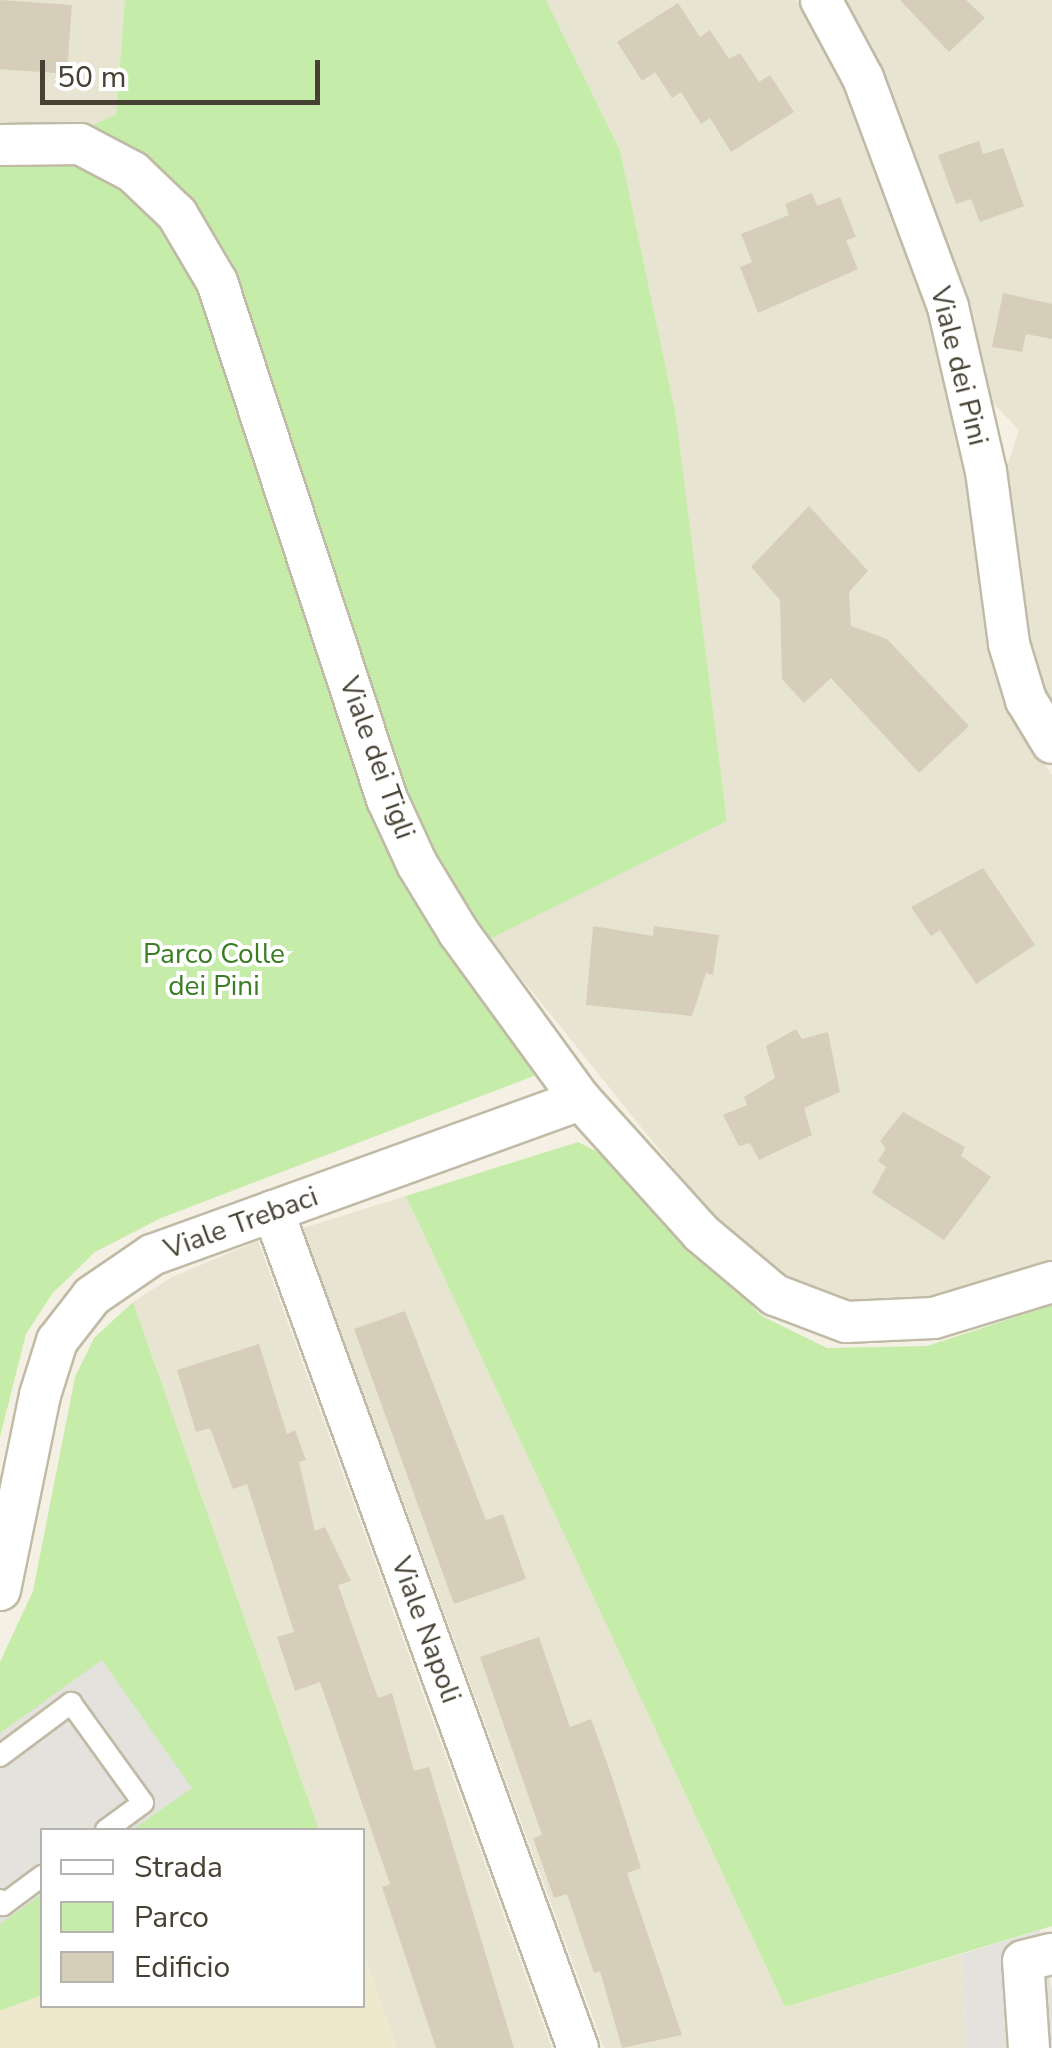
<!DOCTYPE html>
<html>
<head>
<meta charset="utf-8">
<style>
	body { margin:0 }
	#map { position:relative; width:1052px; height:2048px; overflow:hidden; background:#f4f1e4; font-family:"Nunito Sans",sans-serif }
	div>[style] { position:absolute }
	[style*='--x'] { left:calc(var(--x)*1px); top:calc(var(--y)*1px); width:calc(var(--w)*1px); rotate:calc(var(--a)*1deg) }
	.residential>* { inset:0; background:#e8e4d2 }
	.education>* { inset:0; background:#eee9cd }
	.green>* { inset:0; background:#c6eca9 }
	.parking>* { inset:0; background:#e4e2dd }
	.building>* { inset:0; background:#d6ceb9; transform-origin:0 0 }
	.roads { filter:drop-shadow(2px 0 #c0baa6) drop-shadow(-2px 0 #c0baa6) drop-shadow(0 2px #c0baa6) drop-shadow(0 -2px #c0baa6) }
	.lane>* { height:20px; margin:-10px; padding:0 10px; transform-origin:10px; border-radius:10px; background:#fff }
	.street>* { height:40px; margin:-20px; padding:0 20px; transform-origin:20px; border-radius:20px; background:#fff }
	span { translate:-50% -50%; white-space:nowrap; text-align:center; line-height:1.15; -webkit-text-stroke:8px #fff; paint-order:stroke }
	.street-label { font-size:28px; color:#464133 }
	.park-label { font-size:28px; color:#3a7d22 }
	.legend { position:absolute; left:40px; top:1828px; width:325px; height:180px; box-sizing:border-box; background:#fff; border:2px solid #b5b3ad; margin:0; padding:12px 18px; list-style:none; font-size:30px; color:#464133 }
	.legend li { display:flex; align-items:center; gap:20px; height:50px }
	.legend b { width:50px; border:2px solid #b5b3ad }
	.scale { position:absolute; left:40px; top:60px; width:280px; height:45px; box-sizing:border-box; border:5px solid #464133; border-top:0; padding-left:12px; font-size:30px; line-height:35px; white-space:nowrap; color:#464133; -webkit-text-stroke:8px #fff; paint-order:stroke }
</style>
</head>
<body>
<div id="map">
	<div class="residential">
		<div style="clip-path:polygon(0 0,125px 0,116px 114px,83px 130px,0 130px)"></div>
		<div style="clip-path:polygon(546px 0,796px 0,847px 90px,930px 312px,966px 474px,993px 647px,1012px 713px,1052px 775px,1052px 1265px,943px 1299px,855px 1303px,790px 1283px,731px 1239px,490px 939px,727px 821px,676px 416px,620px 150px)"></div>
		<div style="clip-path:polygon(841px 0,1052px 0,1052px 713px,1024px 645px,1004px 476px,1019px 430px,992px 402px,911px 145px,877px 62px)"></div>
		<div style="clip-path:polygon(406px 1196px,785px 2007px,962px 1954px,966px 2048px,604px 2048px,303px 1228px)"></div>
		<div style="clip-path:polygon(258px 1241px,552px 2048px,397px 2048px,363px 1953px,362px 1830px,319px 1830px,133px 1302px,172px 1277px)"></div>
	</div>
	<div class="education">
		<div style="clip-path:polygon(363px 1953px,397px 2048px,0 2048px,0 2011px,42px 1995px,42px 2006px,362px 2006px)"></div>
	</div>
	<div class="green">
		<div style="clip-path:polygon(125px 0,546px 0,620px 150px,676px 416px,727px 821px,490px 939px,470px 925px,401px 794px,230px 276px,83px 130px,116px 114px)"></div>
		<div style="clip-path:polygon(75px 160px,123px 185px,164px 225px,201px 289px,445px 942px,536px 1075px,161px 1218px,95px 1252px,52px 1294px,26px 1334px,0 1437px,0 162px)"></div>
		<div style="clip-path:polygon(578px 1142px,604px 1155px,762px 1316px,827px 1348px,927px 1346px,1052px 1305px,1052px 1926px,785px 2007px,406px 1196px)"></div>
		<div style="clip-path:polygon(133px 1302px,319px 1830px,42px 1830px,42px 1995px,0 2011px,0 1662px,33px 1591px,75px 1377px,94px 1338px)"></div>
	</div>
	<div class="parking">
		<div style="clip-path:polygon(102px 1660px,192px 1788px,132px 1830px,42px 1830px,42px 1894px,0 1924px,0 1733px)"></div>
		<div style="clip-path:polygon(1040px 1930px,1052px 1990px,1052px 2048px,966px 2048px,962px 1954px)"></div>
	</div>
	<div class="building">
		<div style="left:0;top:0;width:72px;height:69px;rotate:4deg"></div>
		<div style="clip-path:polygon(900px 0,966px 0,985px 18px,949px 52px)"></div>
		<div style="clip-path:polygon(678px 3px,700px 37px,710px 30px,729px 59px,740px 53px,759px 82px,770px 75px,794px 112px,731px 152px,710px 118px,701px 124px,681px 92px,672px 98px,655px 72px,642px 81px,617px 42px)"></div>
		<div style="clip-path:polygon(979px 141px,983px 154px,1003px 148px,1024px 206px,980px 222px,971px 199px,956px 204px,938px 155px)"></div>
		<div style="clip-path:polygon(812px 193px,817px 206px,840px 197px,856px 237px,846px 240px,858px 269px,758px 313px,740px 267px,752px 262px,741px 234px,789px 215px,785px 204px)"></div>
		<div style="clip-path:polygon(1003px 293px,1052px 304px,1052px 339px,1026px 334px,1022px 352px,992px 347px)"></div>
		<div style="clip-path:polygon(809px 506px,868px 571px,849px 592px,851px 626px,887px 639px,969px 726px,919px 773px,831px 678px,804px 703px,782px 679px,780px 600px,751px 567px)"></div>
		<div style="clip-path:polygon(983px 868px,1035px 945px,976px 984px,940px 930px,931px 936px,911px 907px)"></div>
		<div style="clip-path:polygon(593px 926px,653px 936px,654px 926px,719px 935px,713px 975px,706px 973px,692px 1016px,586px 1005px)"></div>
		<div style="clip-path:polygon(796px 1029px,802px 1039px,828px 1032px,840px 1092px,804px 1108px,812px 1135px,759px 1160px,750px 1143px,739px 1146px,723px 1115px,747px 1105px,744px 1097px,775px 1078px,766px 1046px)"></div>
		<div style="clip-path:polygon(903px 1112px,965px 1147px,961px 1156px,991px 1177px,944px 1240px,872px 1193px,886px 1167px,878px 1161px,886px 1148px,880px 1141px)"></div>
		<div style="clip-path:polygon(405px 1311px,486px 1520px,503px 1514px,526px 1579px,454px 1604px,354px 1329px)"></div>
		<div style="clip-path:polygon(259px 1344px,287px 1434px,295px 1430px,306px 1460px,299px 1462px,315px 1531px,325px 1527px,351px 1581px,338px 1585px,378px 1698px,392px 1693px,414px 1771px,429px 1767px,514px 2048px,436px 2048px,382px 1887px,390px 1884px,320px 1682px,295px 1691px,277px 1637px,294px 1632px,247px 1484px,233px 1489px,210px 1428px,196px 1432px,177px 1370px)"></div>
		<div style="clip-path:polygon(539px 1637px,570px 1727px,591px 1719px,611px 1774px,641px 1868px,627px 1873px,682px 2035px,622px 2048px,600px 1971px,594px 1973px,567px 1894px,554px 1898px,533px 1838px,542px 1835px,480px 1657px)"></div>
	</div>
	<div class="roads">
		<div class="lane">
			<div style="--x:0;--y:1756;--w:89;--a:-36.7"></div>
			<div style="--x:71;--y:1703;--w:123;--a:54.2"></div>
			<div style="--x:143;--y:1803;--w:46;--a:143.9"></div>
			<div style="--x:0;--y:1900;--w:6;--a:59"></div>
			<div style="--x:3;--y:1905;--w:49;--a:-36.6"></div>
		</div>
		<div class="street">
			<div style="--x:821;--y:0;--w:89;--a:61.7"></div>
			<div style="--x:863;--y:78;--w:244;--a:69.6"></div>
			<div style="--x:948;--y:307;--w:168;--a:77"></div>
			<div style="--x:986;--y:471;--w:175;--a:82.4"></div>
			<div style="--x:1009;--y:644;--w:59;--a:73.1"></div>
			<div style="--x:1026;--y:700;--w:50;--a:58.8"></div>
			<div style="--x:0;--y:145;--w:80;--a:-0.7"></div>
			<div style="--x:80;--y:144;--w:60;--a:27.8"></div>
			<div style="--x:133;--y:172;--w:61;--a:43.7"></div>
			<div style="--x:177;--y:214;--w:79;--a:59.5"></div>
			<div style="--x:217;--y:282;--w:544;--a:71.8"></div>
			<div style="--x:387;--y:799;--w:72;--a:65.2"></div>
			<div style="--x:417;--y:864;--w:81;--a:58.7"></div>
			<div style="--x:459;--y:933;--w:207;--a:53.9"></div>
			<div style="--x:581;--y:1100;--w:179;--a:47.9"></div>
			<div style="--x:701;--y:1233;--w:97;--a:40"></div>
			<div style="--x:775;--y:1295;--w:76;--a:20.8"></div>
			<div style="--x:846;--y:1322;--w:88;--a:-2.6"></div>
			<div style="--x:934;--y:1318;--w:123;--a:-17"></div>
			<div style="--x:273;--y:1211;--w:891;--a:69.98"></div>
			<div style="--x:0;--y:1590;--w:199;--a:-78.4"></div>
			<div style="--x:40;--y:1395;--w:57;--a:-72.5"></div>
			<div style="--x:57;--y:1341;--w:57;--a:-52.1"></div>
			<div style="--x:92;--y:1296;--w:73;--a:-34.3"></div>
			<div style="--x:152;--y:1255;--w:456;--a:-19.9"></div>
			<div style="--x:1029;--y:2048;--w:87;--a:-93.9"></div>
			<div style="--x:1023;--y:1961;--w:30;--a:-14"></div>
		</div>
	</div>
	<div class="street-label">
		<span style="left:959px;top:366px;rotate:76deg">Viale dei Pini</span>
		<span style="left:377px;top:758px;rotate:70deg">Viale dei Tigli</span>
		<span style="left:241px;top:1223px;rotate:-20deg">Viale Trebaci</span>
		<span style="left:426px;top:1630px;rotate:70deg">Viale Napoli</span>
	</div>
	<div class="park-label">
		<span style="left:214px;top:970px">Parco Colle<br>dei Pini</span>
	</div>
	<ul class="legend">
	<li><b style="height:12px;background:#fff"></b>Strada</li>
	<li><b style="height:28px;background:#c6eca9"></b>Parco</li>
	<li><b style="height:28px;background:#d6ceb9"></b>Edificio</li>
	</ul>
	<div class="scale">50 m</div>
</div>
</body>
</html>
